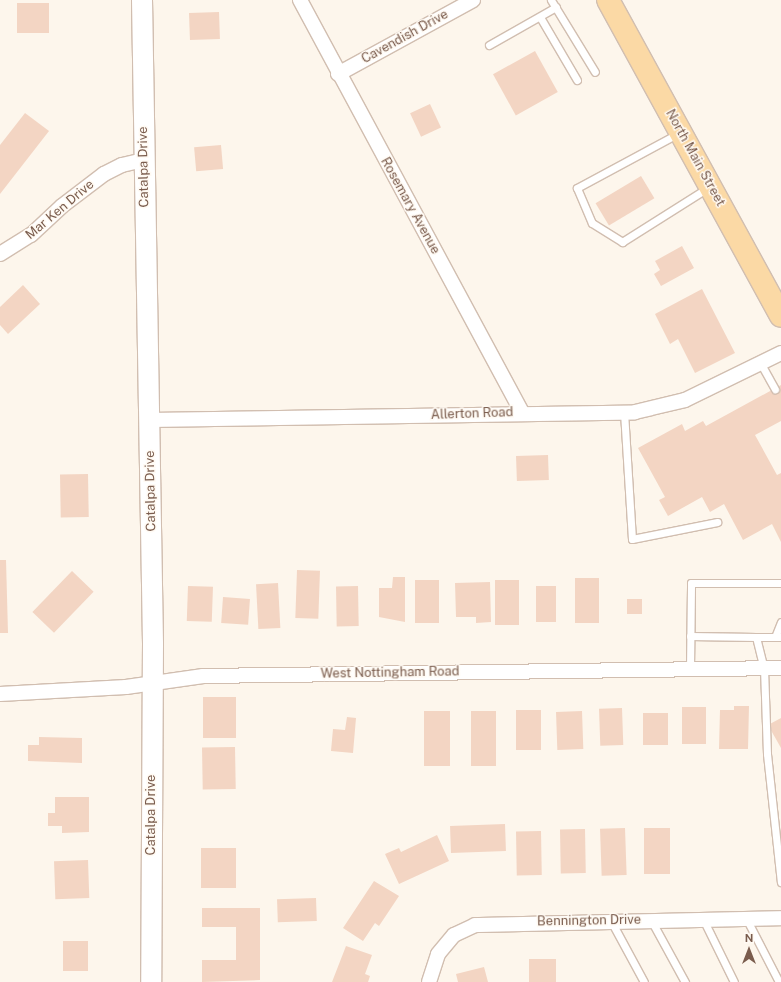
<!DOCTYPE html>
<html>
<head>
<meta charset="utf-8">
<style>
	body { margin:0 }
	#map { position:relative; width:781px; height:982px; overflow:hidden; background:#fdf6ec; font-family:"Public Sans",sans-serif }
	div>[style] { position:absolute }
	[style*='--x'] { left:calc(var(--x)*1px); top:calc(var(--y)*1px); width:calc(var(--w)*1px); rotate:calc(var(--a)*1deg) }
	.building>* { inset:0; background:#f3d5c3; transform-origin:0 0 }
	.roads { filter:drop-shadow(1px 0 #d1beb0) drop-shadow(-1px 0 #d1beb0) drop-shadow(0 1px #d1beb0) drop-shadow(0 -1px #d1beb0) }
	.lane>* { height:7px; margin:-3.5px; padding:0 3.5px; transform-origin:3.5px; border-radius:3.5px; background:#fff }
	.street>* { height:14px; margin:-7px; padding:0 7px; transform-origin:7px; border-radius:7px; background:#fff }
	.secondary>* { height:20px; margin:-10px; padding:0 10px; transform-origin:10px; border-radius:10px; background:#fff }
	.primary>* { height:22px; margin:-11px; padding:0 11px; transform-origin:11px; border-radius:11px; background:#fbd9a5 }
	span { translate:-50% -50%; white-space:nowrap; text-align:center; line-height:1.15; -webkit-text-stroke:3px #fffaf3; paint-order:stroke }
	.street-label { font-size:13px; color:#7a5c4d }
	.north { position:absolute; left:729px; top:930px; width:40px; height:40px; -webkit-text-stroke:3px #fffaf3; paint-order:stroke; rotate:0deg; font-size:11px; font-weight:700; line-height:16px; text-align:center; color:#7a5c4d }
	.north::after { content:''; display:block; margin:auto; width:14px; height:18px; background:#7a5c4d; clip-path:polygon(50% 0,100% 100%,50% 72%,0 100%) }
</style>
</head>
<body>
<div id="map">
	<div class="building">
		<div style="left:49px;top:3px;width:30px;height:32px;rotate:90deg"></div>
		<div style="left:219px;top:12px;width:27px;height:30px;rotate:88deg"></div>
		<div style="left:535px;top:51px;width:47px;height:48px;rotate:61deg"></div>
		<div style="left:430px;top:104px;width:26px;height:22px;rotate:65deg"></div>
		<div style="clip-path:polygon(25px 113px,49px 131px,0 194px,0 145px)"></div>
		<div style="left:221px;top:145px;width:24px;height:27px;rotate:85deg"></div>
		<div style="left:641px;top:176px;width:26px;height:53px;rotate:59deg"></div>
		<div style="clip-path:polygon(682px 246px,694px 268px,661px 286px,654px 274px,660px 270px,655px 261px)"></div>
		<div style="clip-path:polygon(23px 285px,40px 304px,8px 334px,0 325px,0 307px)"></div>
		<div style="clip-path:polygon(702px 289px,735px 353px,695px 373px,678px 339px,670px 344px,655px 314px)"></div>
		<div style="clip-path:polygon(781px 385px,781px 421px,755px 435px,777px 475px,781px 473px,781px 542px,772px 524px,743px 540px,724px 504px,710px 512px,702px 497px,668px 516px,659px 500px,665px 497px,638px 448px,682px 424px,685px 431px,703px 421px,706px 426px)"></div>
		<div style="left:548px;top:455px;width:25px;height:32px;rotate:88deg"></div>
		<div style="left:88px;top:474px;width:43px;height:28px;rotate:89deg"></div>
		<div style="clip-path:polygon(0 560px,6px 560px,8px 633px,0 633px)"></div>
		<div style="left:297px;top:570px;width:23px;height:48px;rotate:2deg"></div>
		<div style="left:72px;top:571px;width:30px;height:57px;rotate:44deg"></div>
		<div style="clip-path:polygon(393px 577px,405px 577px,405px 622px,379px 617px,379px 588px,392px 588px)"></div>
		<div style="left:599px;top:578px;width:45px;height:24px;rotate:90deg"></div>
		<div style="left:439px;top:580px;width:43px;height:24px;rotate:90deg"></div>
		<div style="left:495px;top:580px;width:24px;height:45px"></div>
		<div style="clip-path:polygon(490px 582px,491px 622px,476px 623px,476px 617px,456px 617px,455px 583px)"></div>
		<div style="left:278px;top:583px;width:45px;height:22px;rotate:87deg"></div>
		<div style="left:188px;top:586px;width:25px;height:35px;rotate:2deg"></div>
		<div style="left:358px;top:586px;width:40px;height:22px;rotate:89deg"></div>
		<div style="left:536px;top:586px;width:20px;height:36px"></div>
		<div style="left:223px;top:597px;width:27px;height:26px;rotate:4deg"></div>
		<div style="left:627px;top:599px;width:15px;height:15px"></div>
		<div style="left:203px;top:697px;width:33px;height:41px"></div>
		<div style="clip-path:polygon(734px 706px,749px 706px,748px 749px,719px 749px,720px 710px,734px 710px)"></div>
		<div style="left:706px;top:707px;width:37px;height:24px;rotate:90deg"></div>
		<div style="left:622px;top:708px;width:37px;height:23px;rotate:88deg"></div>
		<div style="left:516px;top:710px;width:25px;height:40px"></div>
		<div style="left:424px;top:711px;width:26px;height:55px"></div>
		<div style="left:471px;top:711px;width:25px;height:55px"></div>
		<div style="left:582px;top:711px;width:38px;height:26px;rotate:88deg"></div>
		<div style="left:643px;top:713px;width:25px;height:32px"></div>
		<div style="clip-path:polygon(347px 717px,356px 718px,353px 753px,331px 751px,333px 729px,345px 730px)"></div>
		<div style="clip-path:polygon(781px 718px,781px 748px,768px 725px)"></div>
		<div style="clip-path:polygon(39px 737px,82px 738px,82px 763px,28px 761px,28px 745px,39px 745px)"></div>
		<div style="left:235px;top:747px;width:42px;height:33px;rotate:89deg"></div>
		<div style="clip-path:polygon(55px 797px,89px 797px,89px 832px,62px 833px,62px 826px,48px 826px,48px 813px,55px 813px)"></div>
		<div style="left:505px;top:824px;width:27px;height:55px;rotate:88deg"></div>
		<div style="left:625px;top:828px;width:47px;height:25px;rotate:88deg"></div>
		<div style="left:644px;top:828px;width:26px;height:46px"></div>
		<div style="left:585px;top:829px;width:44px;height:25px;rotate:89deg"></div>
		<div style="left:541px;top:831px;width:44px;height:25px;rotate:89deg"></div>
		<div style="clip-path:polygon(437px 835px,449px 861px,399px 884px,385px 854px,399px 848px,401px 852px)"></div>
		<div style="left:201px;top:848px;width:35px;height:40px"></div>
		<div style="left:88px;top:860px;width:38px;height:34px;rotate:88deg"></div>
		<div style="clip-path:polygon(374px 881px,399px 896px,379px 926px,375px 923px,363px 941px,343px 928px)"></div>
		<div style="left:316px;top:898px;width:23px;height:39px;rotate:88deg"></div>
		<div style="clip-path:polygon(202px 908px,260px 908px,260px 980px,202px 982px,202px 960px,236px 960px,236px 927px,202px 927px)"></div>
		<div style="left:88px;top:941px;width:30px;height:25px;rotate:90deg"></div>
		<div style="clip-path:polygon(346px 946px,372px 955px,365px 974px,370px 976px,368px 982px,332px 982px)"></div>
		<div style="left:556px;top:959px;width:23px;height:27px;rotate:90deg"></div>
		<div style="clip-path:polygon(484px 967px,488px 982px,458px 982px,456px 974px)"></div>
	</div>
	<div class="roads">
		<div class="lane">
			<div style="--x:551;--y:0;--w:84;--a:58.6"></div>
			<div style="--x:540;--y:17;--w:73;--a:59.6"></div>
			<div style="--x:489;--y:45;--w:77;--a:-29.6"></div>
			<div style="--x:679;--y:133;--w:116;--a:151.7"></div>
			<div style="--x:577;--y:188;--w:38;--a:67"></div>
			<div style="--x:592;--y:223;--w:36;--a:32"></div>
			<div style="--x:622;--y:242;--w:103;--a:-32.3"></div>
			<div style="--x:761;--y:364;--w:29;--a:61"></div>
			<div style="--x:624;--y:412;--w:127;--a:86.4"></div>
			<div style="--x:632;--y:539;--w:87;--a:-11.3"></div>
			<div style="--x:690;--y:636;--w:66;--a:0.9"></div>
			<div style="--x:775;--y:637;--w:16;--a:-68"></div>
			<div style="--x:781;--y:637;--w:25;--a:180"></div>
			<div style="--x:756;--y:637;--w:32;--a:76"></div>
			<div style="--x:764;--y:668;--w:86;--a:88"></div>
			<div style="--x:767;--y:754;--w:129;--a:83.8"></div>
			<div style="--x:690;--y:669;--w:86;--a:-89.3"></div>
			<div style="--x:691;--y:583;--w:90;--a:0"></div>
			<div style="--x:746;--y:918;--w:72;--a:62.7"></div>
			<div style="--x:703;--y:919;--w:70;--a:63.8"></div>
			<div style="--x:651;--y:920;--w:71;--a:61.3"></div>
			<div style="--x:611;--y:921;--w:69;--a:61.6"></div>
		</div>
		<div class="street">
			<div style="--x:300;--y:0;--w:468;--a:61.7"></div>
			<div style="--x:338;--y:74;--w:154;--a:-28.7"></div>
			<div style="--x:0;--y:254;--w:36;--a:-32"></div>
			<div style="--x:31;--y:235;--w:42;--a:-43.1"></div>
			<div style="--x:62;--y:206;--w:53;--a:-37.3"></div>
			<div style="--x:104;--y:174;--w:20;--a:-27"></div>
			<div style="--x:122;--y:165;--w:22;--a:-13"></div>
			<div style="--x:150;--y:420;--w:485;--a:-0.9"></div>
			<div style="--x:635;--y:412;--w:51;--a:-13.5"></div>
			<div style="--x:685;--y:400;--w:107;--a:-26.1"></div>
			<div style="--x:0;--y:694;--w:126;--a:-3.2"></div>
			<div style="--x:126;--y:687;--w:78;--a:-8.1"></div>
			<div style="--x:203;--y:676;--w:578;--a:-0.79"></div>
			<div style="--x:429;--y:982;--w:29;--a:-72"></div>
			<div style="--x:438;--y:954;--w:25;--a:-50"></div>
			<div style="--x:454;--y:935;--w:23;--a:-25"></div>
			<div style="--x:475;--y:925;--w:306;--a:-1.3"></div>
		</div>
		<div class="secondary">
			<div style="--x:142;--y:0;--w:644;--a:89.02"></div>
			<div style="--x:153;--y:644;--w:338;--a:90.3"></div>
		</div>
		<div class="primary">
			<div style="--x:608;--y:0;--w:360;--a:61.3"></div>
		</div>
	</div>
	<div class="street-label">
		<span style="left:405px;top:37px;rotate:-29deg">Cavendish Drive</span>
		<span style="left:695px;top:158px;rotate:61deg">North Main Street</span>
		<span style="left:144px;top:167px;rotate:-91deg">Catalpa Drive</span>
		<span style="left:410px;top:206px;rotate:61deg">Rosemary Avenue</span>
		<span style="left:60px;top:210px;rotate:-40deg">Mar Ken Drive</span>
		<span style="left:472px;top:414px;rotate:-2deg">Allerton Road</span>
		<span style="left:151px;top:491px;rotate:-91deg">Catalpa Drive</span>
		<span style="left:390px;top:673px;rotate:-1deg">West Nottingham Road</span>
		<span style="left:151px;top:815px;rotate:-90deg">Catalpa Drive</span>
		<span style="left:589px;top:921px;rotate:-1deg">Bennington Drive</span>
	</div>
	<div class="north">N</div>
</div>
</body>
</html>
